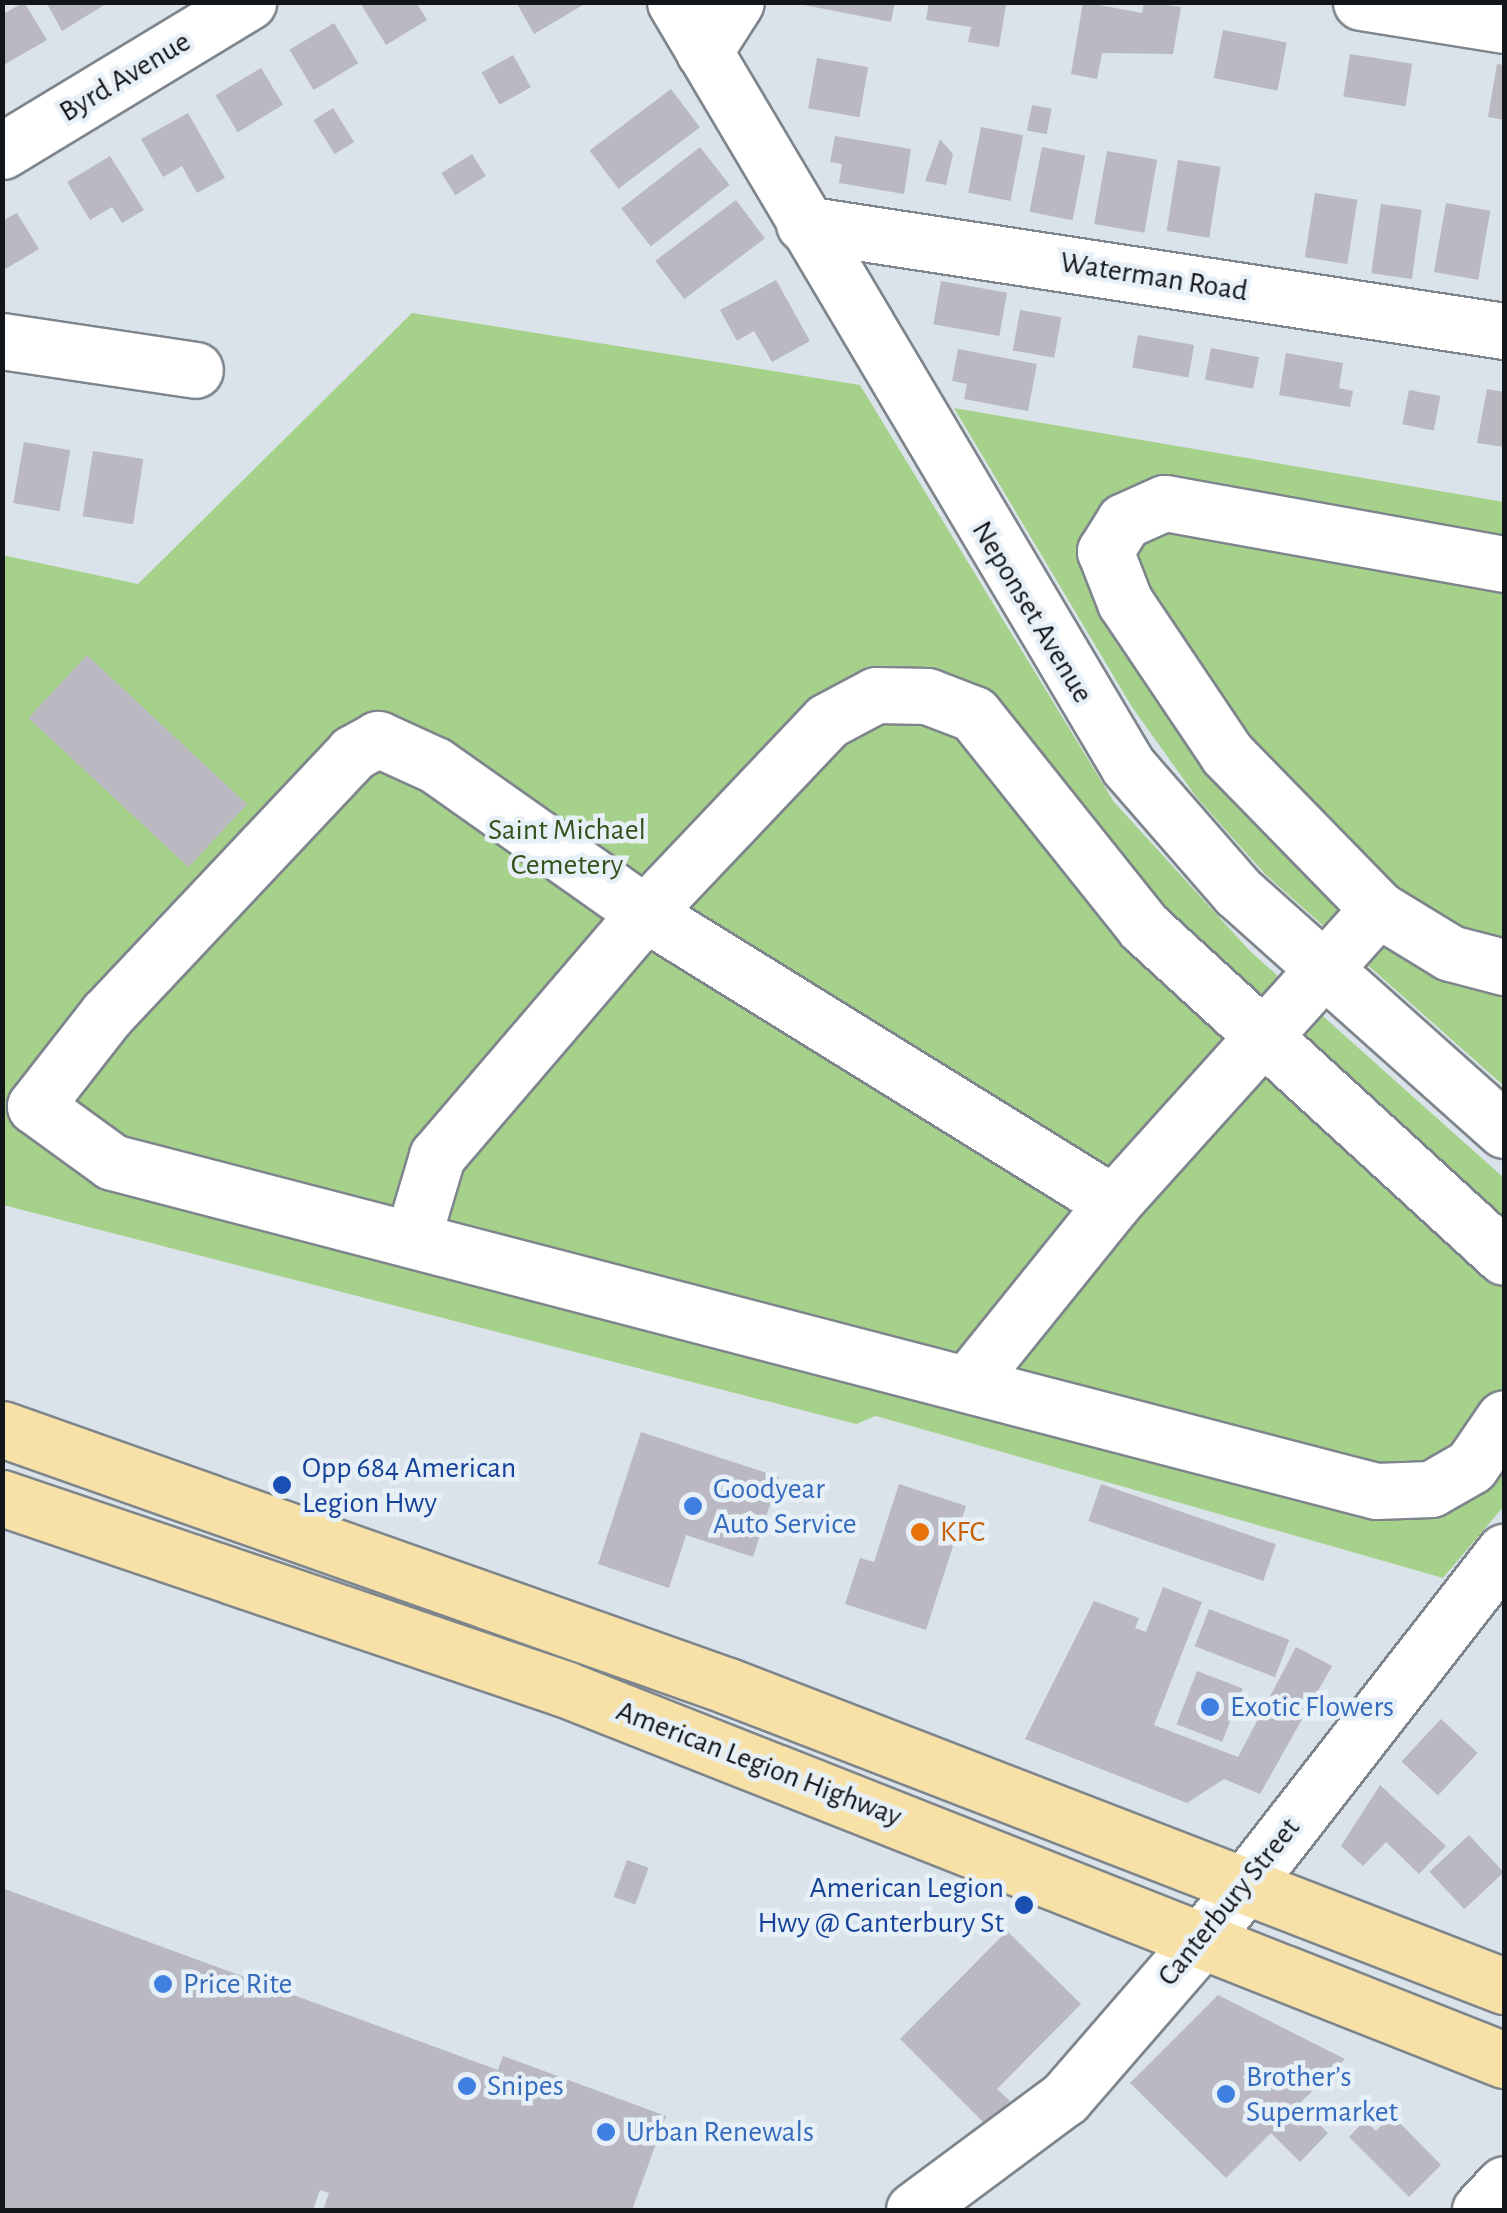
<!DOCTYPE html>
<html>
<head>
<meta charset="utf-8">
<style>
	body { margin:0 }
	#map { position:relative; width:1507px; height:2213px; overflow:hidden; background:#dbe3ea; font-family:"Alegreya Sans",sans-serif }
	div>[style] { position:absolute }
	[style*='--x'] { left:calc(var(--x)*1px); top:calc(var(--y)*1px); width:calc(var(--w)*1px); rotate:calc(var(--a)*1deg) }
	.green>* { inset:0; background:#a6d18a }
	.building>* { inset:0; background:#bab8c1; transform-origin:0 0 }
	.roads { filter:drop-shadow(2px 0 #7e858c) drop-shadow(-2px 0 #7e858c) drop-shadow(0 2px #7e858c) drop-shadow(0 -2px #7e858c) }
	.minor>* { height:55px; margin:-27.5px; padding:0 27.5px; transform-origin:27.5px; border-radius:27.5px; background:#fff }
	.major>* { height:55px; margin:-27.5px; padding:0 27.5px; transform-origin:27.5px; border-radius:27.5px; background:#f8e1a6 }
	.dots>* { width:28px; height:28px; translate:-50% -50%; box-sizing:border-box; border:5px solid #e8f0f7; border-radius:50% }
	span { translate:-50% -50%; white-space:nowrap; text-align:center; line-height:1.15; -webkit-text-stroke:9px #e8f0f7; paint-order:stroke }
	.street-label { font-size:30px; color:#131618 }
	.park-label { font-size:30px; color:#34531c }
	.transit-label { font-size:30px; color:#164399 }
	.left { translate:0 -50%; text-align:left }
	.right { translate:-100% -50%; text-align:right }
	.shop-label { font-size:30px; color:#366cbe }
	.food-label { font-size:30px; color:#c56008 }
	.frame { position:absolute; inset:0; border:5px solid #131618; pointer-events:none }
</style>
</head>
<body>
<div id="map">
	<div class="green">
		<div style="clip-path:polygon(412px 313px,860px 385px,1114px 802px,1250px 951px,1504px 1178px,1504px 1506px,1443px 1578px,876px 1416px,856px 1424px,3px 1205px,2px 555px,138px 584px)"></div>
		<div style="clip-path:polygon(954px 408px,1504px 502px,1504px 1086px,1265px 874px,1197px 798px,1132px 707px)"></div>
	</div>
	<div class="building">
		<div style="clip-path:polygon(24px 2px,47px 40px,2px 66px,2px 15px)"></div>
		<div style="clip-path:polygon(46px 2px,109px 2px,62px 31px)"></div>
		<div style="clip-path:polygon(368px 2px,416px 2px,427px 20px,386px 45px,362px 6px)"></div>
		<div style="clip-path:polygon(516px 2px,588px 2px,534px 34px)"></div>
		<div style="clip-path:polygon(789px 2px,895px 2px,891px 22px)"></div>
		<div style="clip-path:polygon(929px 2px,1006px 5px,999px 47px,968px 42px,971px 27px,926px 20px)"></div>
		<div style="clip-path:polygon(1083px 2px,1142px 13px,1144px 2px,1181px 7px,1173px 54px,1102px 53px,1097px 79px,1071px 74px)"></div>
		<div style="left:334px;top:23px;width:47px;height:52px;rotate:59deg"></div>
		<div style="left:1223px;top:30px;width:65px;height:49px;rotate:11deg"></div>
		<div style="left:1350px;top:54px;width:63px;height:43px;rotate:9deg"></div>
		<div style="left:513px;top:55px;width:37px;height:36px;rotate:61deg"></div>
		<div style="left:817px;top:58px;width:52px;height:51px;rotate:10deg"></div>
		<div style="clip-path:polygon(1497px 64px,1504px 65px,1504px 120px,1488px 117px)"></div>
		<div style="left:261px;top:68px;width:43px;height:53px;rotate:59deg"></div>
		<div style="left:671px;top:89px;width:48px;height:102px;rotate:53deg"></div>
		<div style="left:1032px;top:105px;width:20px;height:26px;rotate:11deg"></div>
		<div style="left:333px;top:108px;width:40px;height:23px;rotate:58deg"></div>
		<div style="clip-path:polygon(188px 113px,225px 178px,197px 193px,182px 166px,163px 177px,141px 139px)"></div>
		<div style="left:981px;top:127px;width:43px;height:67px;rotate:11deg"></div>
		<div style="clip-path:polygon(835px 136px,911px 149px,904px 194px,839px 183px,842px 164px,830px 162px)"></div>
		<div style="clip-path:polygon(940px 139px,953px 154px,946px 185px,925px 181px)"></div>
		<div style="left:700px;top:147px;width:48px;height:100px;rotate:52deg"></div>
		<div style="left:1042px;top:147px;width:44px;height:66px;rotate:11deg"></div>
		<div style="left:1107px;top:151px;width:51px;height:74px;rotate:10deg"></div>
		<div style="left:472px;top:154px;width:26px;height:36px;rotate:58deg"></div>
		<div style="clip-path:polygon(110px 156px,144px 210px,122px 223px,112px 207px,90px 220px,67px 182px)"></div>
		<div style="left:1178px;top:160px;width:43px;height:72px;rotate:9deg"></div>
		<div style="left:1315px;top:193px;width:43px;height:65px;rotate:9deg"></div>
		<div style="left:736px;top:200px;width:48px;height:101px;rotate:53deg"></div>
		<div style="left:1446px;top:203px;width:45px;height:70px;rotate:10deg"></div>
		<div style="left:1381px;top:204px;width:41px;height:70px;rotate:8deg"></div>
		<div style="clip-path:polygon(17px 213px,39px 249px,2px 271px,2px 221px)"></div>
		<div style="clip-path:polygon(776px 280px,810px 341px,772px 362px,754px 331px,737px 341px,720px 310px)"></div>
		<div style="left:941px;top:281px;width:67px;height:44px;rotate:10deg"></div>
		<div style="left:1020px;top:310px;width:42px;height:41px;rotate:10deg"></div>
		<div style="left:1138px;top:335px;width:57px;height:33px;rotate:10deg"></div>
		<div style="left:1211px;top:348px;width:49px;height:32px;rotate:11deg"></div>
		<div style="clip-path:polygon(958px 349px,1037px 364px,1028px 411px,964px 399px,967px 384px,952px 381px)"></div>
		<div style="clip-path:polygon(1286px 353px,1343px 363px,1339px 388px,1353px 391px,1350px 407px,1279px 395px)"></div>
		<div style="clip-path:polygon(1487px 389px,1504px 392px,1504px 447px,1477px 443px)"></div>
		<div style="left:1409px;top:390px;width:32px;height:35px;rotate:11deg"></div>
		<div style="left:24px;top:442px;width:47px;height:62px;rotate:10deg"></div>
		<div style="left:93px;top:451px;width:51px;height:66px;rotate:9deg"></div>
		<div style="left:87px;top:655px;width:219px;height:86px;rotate:43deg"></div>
		<div style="clip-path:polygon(641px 1432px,779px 1477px,753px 1557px,686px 1535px,669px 1588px,598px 1564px)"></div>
		<div style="clip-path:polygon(899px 1484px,966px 1506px,926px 1630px,845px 1604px,860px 1558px,874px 1562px)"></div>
		<div style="left:1101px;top:1484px;width:185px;height:39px;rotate:19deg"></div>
		<div style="clip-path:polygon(1163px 1587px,1202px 1602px,1154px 1725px,1238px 1757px,1296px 1647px,1332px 1666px,1260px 1794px,1224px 1779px,1187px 1803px,1025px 1739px,1094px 1601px,1139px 1618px,1135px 1628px,1146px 1632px)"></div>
		<div style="left:1209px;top:1609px;width:86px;height:40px;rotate:21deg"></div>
		<div style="left:1197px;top:1671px;width:49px;height:57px;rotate:21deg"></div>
		<div style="left:1441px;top:1719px;width:50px;height:58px;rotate:43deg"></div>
		<div style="clip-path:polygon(1380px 1785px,1446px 1846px,1419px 1874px,1386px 1842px,1363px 1866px,1341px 1846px)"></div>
		<div style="left:1469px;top:1835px;width:51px;height:54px;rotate:47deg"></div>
		<div style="left:627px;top:1860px;width:23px;height:39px;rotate:20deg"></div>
		<div style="clip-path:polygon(2px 1888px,498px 2070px,503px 2056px,666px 2116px,632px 2210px,323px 2210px,329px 2193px,320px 2190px,313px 2210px,2px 2210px)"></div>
		<div style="clip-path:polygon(1007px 1931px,1081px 2004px,997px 2089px,1010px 2101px,986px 2125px,900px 2039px)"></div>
		<div style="clip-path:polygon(1218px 1995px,1345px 2059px,1299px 2104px,1328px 2133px,1300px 2162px,1271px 2133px,1226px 2178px,1130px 2083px)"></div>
		<div style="clip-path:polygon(1392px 2115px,1441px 2165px,1409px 2197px,1349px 2137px,1365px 2120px,1376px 2131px)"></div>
	</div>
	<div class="roads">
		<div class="minor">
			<div style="--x:675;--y:2;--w:888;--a:59.33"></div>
			<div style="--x:1128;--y:766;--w:167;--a:48.9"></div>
			<div style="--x:1238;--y:892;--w:357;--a:41.8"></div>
			<div style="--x:1361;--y:2;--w:145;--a:9.1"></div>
			<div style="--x:704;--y:52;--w:59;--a:-57.4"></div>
			<div style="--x:2;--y:151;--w:288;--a:-31.2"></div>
			<div style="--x:804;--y:224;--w:708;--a:8.69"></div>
			<div style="--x:2;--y:341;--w:195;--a:8.5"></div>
			<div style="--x:1504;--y:564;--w:345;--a:-169.8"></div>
			<div style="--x:1164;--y:503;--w:44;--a:155.8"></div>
			<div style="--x:1124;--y:521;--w:36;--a:122"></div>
			<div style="--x:1105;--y:551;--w:55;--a:68.6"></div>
			<div style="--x:1125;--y:602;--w:183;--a:56.1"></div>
			<div style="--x:1227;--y:754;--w:216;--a:45.7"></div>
			<div style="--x:1378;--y:909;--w:84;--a:31.4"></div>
			<div style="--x:1450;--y:953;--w:56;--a:14.5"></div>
			<div style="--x:1113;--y:1203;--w:551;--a:-148.22"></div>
			<div style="--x:645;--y:913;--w:257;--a:-144.8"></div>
			<div style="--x:435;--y:765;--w:63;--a:-155.5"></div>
			<div style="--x:378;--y:739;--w:29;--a:151"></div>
			<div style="--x:353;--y:753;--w:359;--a:133.3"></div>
			<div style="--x:107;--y:1014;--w:117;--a:128"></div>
			<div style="--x:35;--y:1106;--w:95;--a:36"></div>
			<div style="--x:112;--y:1162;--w:1306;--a:14.59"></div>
			<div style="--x:1376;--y:1491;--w:55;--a:-2.1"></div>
			<div style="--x:1431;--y:1489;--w:46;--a:-29.9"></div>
			<div style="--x:1471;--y:1466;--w:58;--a:-55.5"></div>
			<div style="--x:412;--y:1240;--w:88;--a:-73.4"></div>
			<div style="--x:437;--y:1156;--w:320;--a:-49.4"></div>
			<div style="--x:645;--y:913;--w:265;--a:-46.5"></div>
			<div style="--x:827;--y:721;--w:55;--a:-28"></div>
			<div style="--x:876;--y:695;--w:51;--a:1.1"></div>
			<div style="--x:927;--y:696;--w:50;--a:21"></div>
			<div style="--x:974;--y:714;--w:273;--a:51.4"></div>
			<div style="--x:1144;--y:927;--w:488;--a:42.5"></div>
			<div style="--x:968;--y:1383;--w:231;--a:-51.1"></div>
			<div style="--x:1113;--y:1203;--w:396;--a:-48"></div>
			<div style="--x:914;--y:2210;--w:188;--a:-36.6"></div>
			<div style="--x:1065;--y:2098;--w:209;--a:-49.1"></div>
			<div style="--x:1202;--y:1940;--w:492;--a:-52.1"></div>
			<div style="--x:1480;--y:2210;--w:35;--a:-47"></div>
		</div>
		<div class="major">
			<div style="--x:2;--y:1429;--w:770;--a:19.49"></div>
			<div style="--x:728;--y:1686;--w:832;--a:21.14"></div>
			<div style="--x:2;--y:1498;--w:595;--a:18.74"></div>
			<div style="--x:565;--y:1689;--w:1010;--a:21.56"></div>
		</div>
	</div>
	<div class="dots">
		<div style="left:282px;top:1485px;background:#1a4fb4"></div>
		<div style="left:693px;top:1506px;background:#3f7fe0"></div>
		<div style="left:920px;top:1532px;background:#e8710a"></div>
		<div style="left:1210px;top:1707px;background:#3f7fe0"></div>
		<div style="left:1024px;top:1905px;background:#1a4fb4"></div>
		<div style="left:163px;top:1984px;background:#3f7fe0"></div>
		<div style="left:467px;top:2086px;background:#3f7fe0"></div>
		<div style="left:1226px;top:2094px;background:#3f7fe0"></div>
		<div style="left:606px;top:2132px;background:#3f7fe0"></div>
	</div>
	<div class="street-label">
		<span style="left:125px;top:77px;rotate:-31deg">Byrd Avenue</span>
		<span style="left:1154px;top:277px;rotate:9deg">Waterman Road</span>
		<span style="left:1032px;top:612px;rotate:59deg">Neponset Avenue</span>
		<span style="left:759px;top:1764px;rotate:21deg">American Legion Highway</span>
		<span style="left:1229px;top:1902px;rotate:-51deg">Canterbury Street</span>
	</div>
	<div class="park-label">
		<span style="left:567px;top:847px">Saint Michael<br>Cemetery</span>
	</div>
	<div class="transit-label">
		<span class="left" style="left:302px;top:1485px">Opp 684 American<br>Legion Hwy</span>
		<span class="right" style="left:1004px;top:1905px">American Legion<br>Hwy @ Canterbury St</span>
	</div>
	<div class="shop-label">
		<span class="left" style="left:713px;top:1506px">Goodyear<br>Auto Service</span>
		<span class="left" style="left:1230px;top:1707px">Exotic Flowers</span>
		<span class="left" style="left:183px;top:1984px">Price Rite</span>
		<span class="left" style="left:1246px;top:2094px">Brother’s<br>Supermarket</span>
		<span class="left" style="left:487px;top:2086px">Snipes</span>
		<span class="left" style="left:626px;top:2132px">Urban Renewals</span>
	</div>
	<div class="food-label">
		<span class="left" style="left:940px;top:1532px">KFC</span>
	</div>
	<div class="frame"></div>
</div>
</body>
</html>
